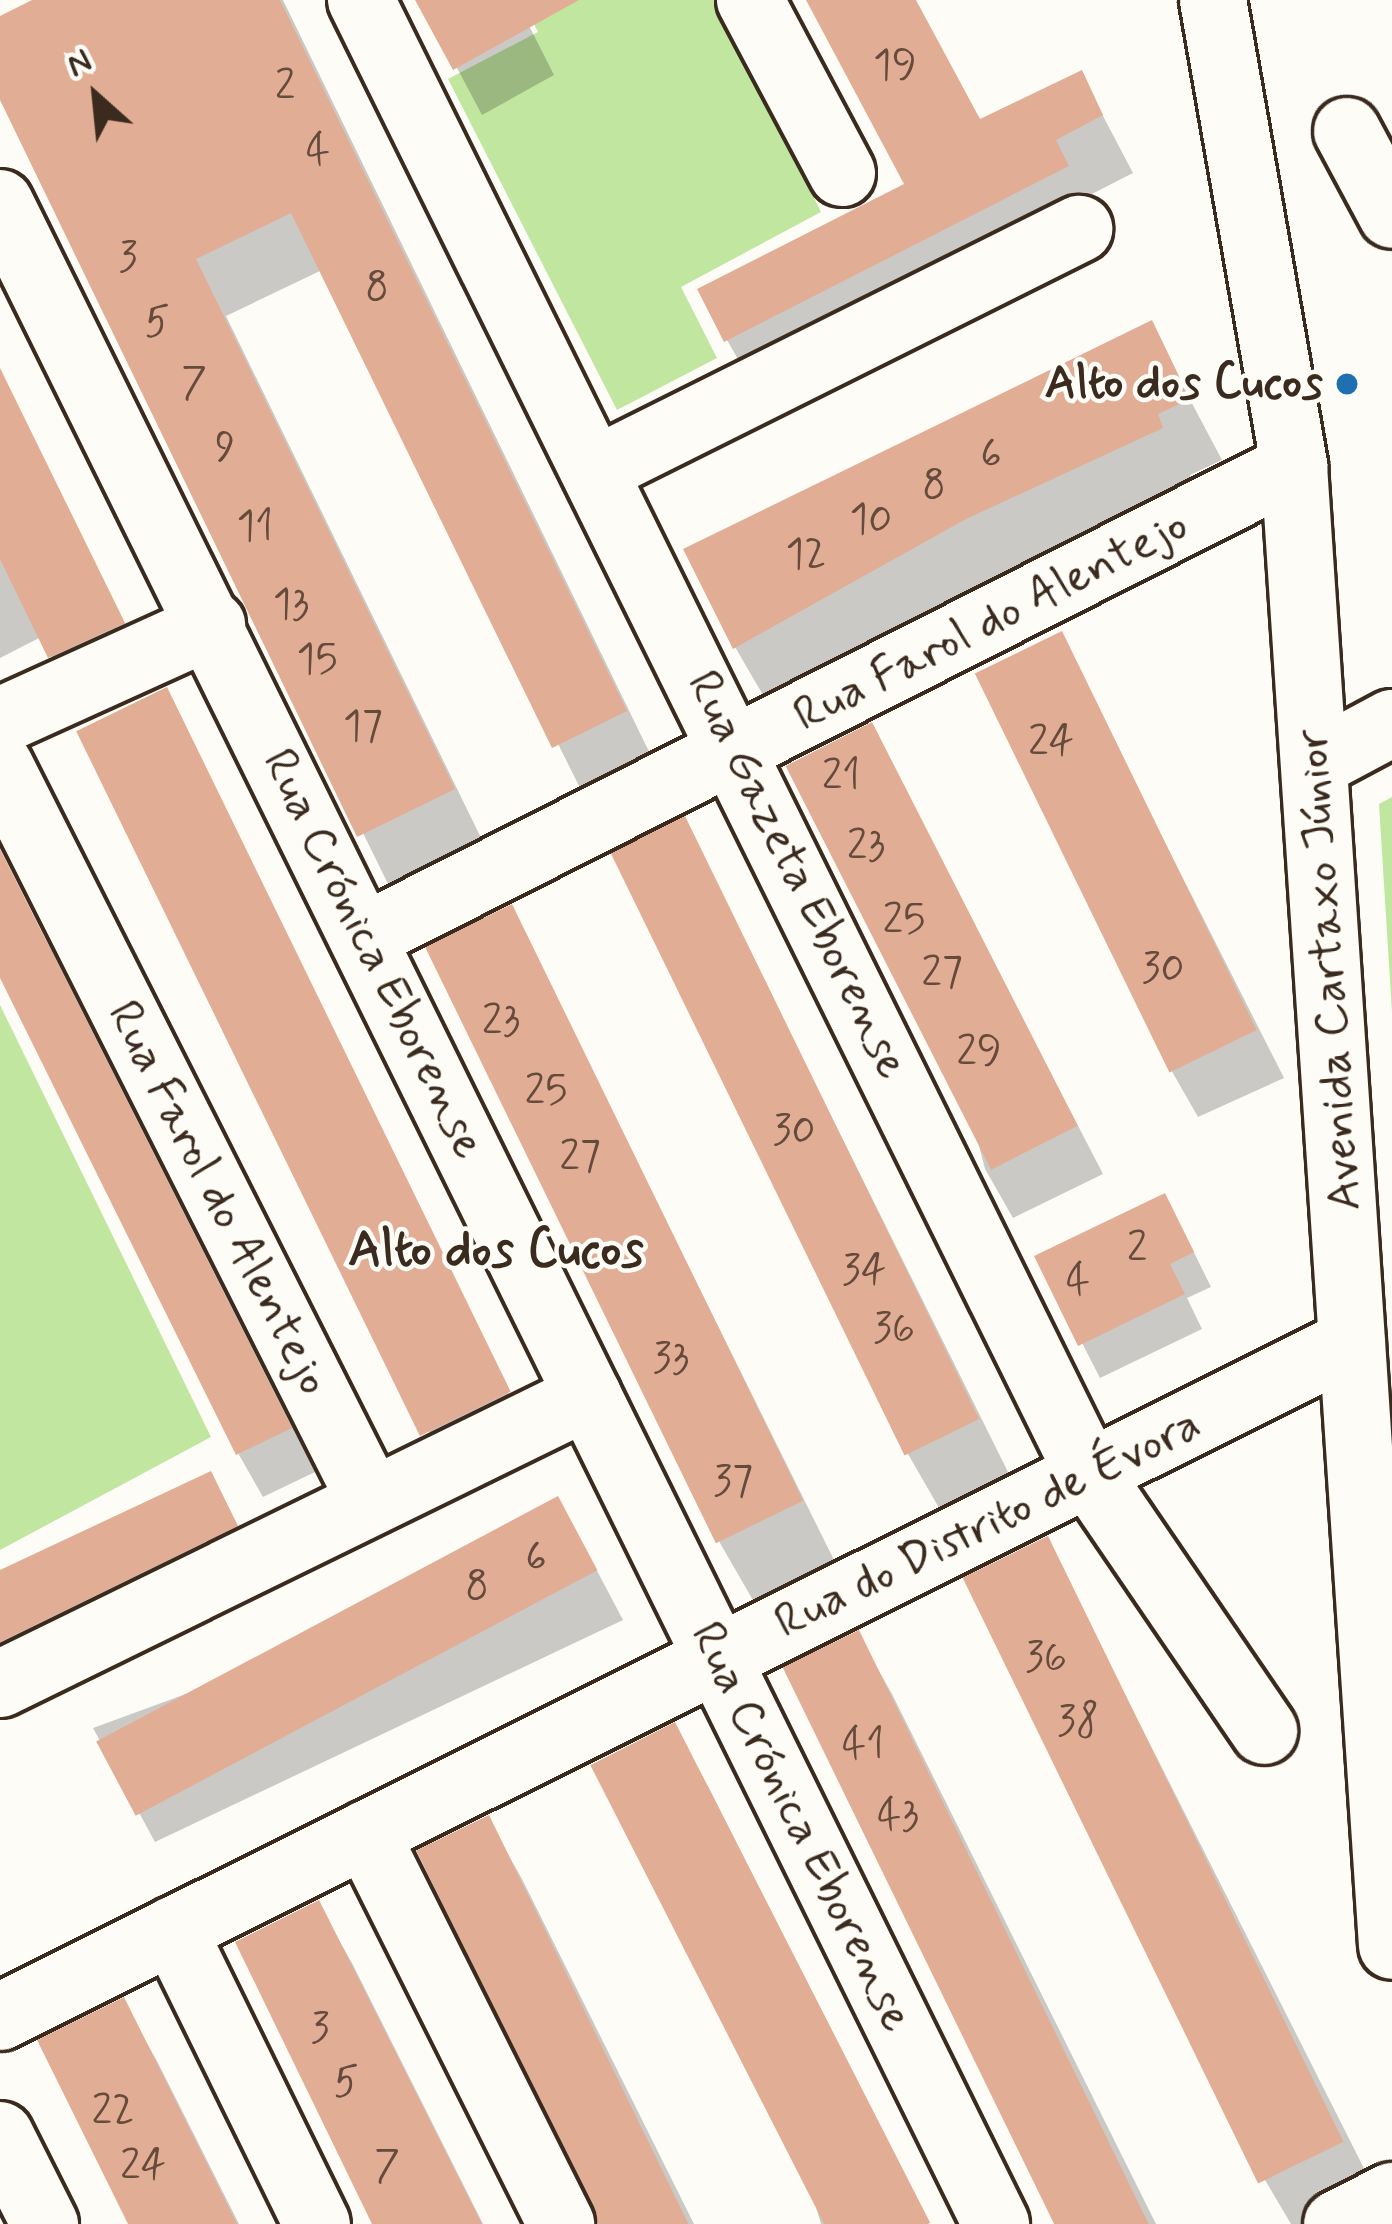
<!DOCTYPE html>
<html>
<head>
<meta charset="utf-8">
<style>
	body { margin:0 }
	#map { position:relative; width:1392px; height:2224px; overflow:hidden; background:#fdfcf7; font-family:Mynerve,sans-serif }
	div>[style] { position:absolute }
	[style*='--x'] { left:calc(var(--x)*1px); top:calc(var(--y)*1px); width:calc(var(--w)*1px); rotate:calc(var(--a)*1deg) }
	.green>* { inset:0; background:#c1e6a0 }
	.shadow>* { inset:0; background:#0003 }
	.building>* { inset:0; background:#e2ad95; transform-origin:0 0 }
	.roads { filter:drop-shadow(3px 0 #3b2a1e) drop-shadow(-3px 0 #3b2a1e) drop-shadow(0 3px #3b2a1e) drop-shadow(0 -3px #3b2a1e) }
	.minor>* { height:66px; margin:-33px; padding:0 33px; transform-origin:33px; border-radius:33px; background:#fdfcf7 }
	.dots>* { width:33px; height:33px; translate:-50% -50%; box-sizing:border-box; border:6px solid #fdfcf7; border-radius:50% }
	span { translate:-50% -50%; white-space:nowrap; text-align:center; line-height:1.15; -webkit-text-stroke:9px #fdfcf7; paint-order:stroke }
	.number-label { font-size:42px; color:#654b3c }
	.number-label span { -webkit-text-stroke-width:0 }
	.poi-label { font-size:48px; color:#3b2a1e; font-weight:700 }
	.right { translate:-100% -50%; text-align:right }
	.street-label { font-size:48px; color:#3b2a1e }
	.neighbourhood-label { font-size:51px; color:#3b2a1e; font-weight:700 }
	.north { position:absolute; left:36px; top:36px; width:120px; height:120px; -webkit-text-stroke:9px #fdfcf7; paint-order:stroke; rotate:333deg; font-size:33px; font-weight:700; line-height:48px; text-align:center; color:#3b2a1e }
	.north::after { content:''; display:block; margin:auto; width:42px; height:54px; background:#3b2a1e; clip-path:polygon(50% 0,100% 100%,50% 72%,0 100%) }
</style>
</head>
<body>
<div id="map">
	<div class="green">
		<div style="clip-path:polygon(522px 0,716px 0,821px 212px,681px 287px,717px 358px,617px 410px,448px 79px,538px 32px)"></div>
		<div style="clip-path:polygon(1392px 797px,1392px 1012px,1379px 804px)"></div>
		<div style="clip-path:polygon(0 1005px,211px 1437px,0 1550px)"></div>
	</div>
	<div class="shadow">
		<div style="clip-path:polygon(39px 0,283px 0,657px 768px,587px 802px,322px 270px,226px 316px,485px 846px,392px 892px,0 95px,0 19px)"></div>
		<div style="clip-path:polygon(421px 0,516px 0,554px 75px,482px 115px)"></div>
		<div style="clip-path:polygon(1081px 74px,1133px 173px,1086px 197px,1099px 223px,759px 396px,727px 340px,980px 122px)"></div>
		<div style="clip-path:polygon(1150px 324px,1222px 460px,1190px 475px,1195px 489px,770px 707px,735px 647px)"></div>
		<div style="clip-path:polygon(0 371px,145px 664px,74px 696px,41px 637px,0 658px)"></div>
		<div style="clip-path:polygon(1060px 635px,1284px 1078px,1198px 1117px,1170px 1068px)"></div>
		<div style="clip-path:polygon(166px 690px,527px 1432px,450px 1470px,429px 1432px)"></div>
		<div style="clip-path:polygon(871px 725px,1103px 1174px,1013px 1218px,985px 1169px)"></div>
		<div style="clip-path:polygon(684px 820px,1012px 1480px,942px 1513px,908px 1454px)"></div>
		<div style="clip-path:polygon(511px 908px,835px 1562px,754px 1602px,720px 1543px)"></div>
		<div style="clip-path:polygon(0 909px,46px 940px,315px 1472px,263px 1497px,238px 1453px,0 971px)"></div>
		<div style="clip-path:polygon(1183px 1230px,1211px 1287px,1187px 1298px,1202px 1329px,1100px 1378px,1038px 1257px)"></div>
		<div style="clip-path:polygon(210px 1475px,255px 1561px,0 1685px,0 1575px)"></div>
		<div style="clip-path:polygon(1047px 1540px,1380px 2200px,1332px 2224px,1291px 2224px,1265px 2180px)"></div>
		<div style="clip-path:polygon(585px 1548px,623px 1620px,155px 1842px,93px 1728px)"></div>
		<div style="clip-path:polygon(858px 1634px,892px 1694px,1156px 2224px,1063px 2224px)"></div>
		<div style="clip-path:polygon(674px 1726px,708px 1786px,929px 2224px,821px 2224px)"></div>
		<div style="clip-path:polygon(488px 1819px,522px 1879px,694px 2224px,600px 2224px)"></div>
		<div style="clip-path:polygon(318px 1904px,352px 1963px,483px 2224px,376px 2224px)"></div>
		<div style="clip-path:polygon(123px 2001px,157px 2061px,239px 2224px,132px 2224px)"></div>
	</div>
	<div class="building">
		<div style="clip-path:polygon(32px 0,280px 0,627px 711px,552px 748px,291px 213px,196px 259px,455px 789px,357px 837px,0 100px,0 16px)"></div>
		<div style="clip-path:polygon(415px 0,579px 0,453px 70px)"></div>
		<div style="clip-path:polygon(806px 0,916px 0,980px 119px,1082px 70px,1103px 115px,1056px 140px,1069px 166px,724px 342px,697px 289px,904px 184px)"></div>
		<div style="clip-path:polygon(1152px 320px,1190px 399px,1158px 414px,1163px 428px,966px 519px,733px 649px,683px 549px)"></div>
		<div style="clip-path:polygon(0 368px,125px 623px,48px 658px,0 559px)"></div>
		<div style="left:1062px;top:631px;width:444px;height:97px;rotate:64deg"></div>
		<div style="left:167px;top:687px;width:784px;height:101px;rotate:64deg"></div>
		<div style="left:872px;top:722px;width:453px;height:97px;rotate:63deg"></div>
		<div style="left:685px;top:816px;width:671px;height:83px;rotate:64deg"></div>
		<div style="clip-path:polygon(0 849px,292px 1428px,236px 1455px,0 978px)"></div>
		<div style="left:512px;top:904px;width:664px;height:97px;rotate:64deg"></div>
		<div style="clip-path:polygon(1165px 1193px,1194px 1252px,1170px 1264px,1185px 1294px,1078px 1346px,1034px 1256px)"></div>
		<div style="clip-path:polygon(211px 1471px,238px 1526px,0 1642px,0 1570px)"></div>
		<div style="left:558px;top:1496px;width:84px;height:523px;rotate:62deg"></div>
		<div style="left:1048px;top:1536px;width:674px;height:95px;rotate:64deg"></div>
		<div style="left:859px;top:1630px;width:664px;height:85px;rotate:64deg"></div>
		<div style="left:675px;top:1722px;width:562px;height:95px;rotate:63deg"></div>
		<div style="left:489px;top:1815px;width:457px;height:81px;rotate:64deg"></div>
		<div style="clip-path:polygon(319px 1900px,482px 2224px,372px 2224px,235px 1942px)"></div>
		<div style="clip-path:polygon(124px 1997px,237px 2224px,128px 2224px,37px 2040px)"></div>
	</div>
	<div class="roads">
		<div class="minor">
			<div style="--x:361;--y:0;--w:1644;--a:63.72"></div>
			<div style="--x:1089;--y:1474;--w:311;--a:55.7"></div>
			<div style="--x:750;--y:0;--w:196;--a:62"></div>
			<div style="--x:1213;--y:0;--w:473;--a:80.1"></div>
			<div style="--x:1294;--y:466;--w:1483;--a:86.21"></div>
			<div style="--x:1347;--y:131;--w:95;--a:61.8"></div>
			<div style="--x:0;--y:203;--w:2253;--a:63.76"></div>
			<div style="--x:598;--y:469;--w:538;--a:-26.52"></div>
			<div style="--x:0;--y:721;--w:233;--a:-24.4"></div>
			<div style="--x:1317;--y:763;--w:85;--a:-28.1"></div>
			<div style="--x:0;--y:766;--w:823;--a:63.22"></div>
			<div style="--x:366;--y:936;--w:1040;--a:-26.86"></div>
			<div style="--x:0;--y:1684;--w:655;--a:-26.1"></div>
			<div style="--x:366;--y:1834;--w:436;--a:63.4"></div>
			<div style="--x:173;--y:1930;--w:327;--a:63.9"></div>
			<div style="--x:0;--y:2017;--w:1511;--a:-26.53"></div>
			<div style="--x:0;--y:2135;--w:100;--a:63.2"></div>
			<div style="--x:1337;--y:2224;--w:62;--a:-27"></div>
		</div>
	</div>
	<div class="dots">
		<div style="left:1347px;top:384px;background:#1f6fb2"></div>
	</div>
	<div class="number-label">
		<span style="left:895px;top:67px">19</span>
		<span style="left:285px;top:87px">2</span>
		<span style="left:318px;top:152px">4</span>
		<span style="left:128px;top:259px">3</span>
		<span style="left:377px;top:289px">8</span>
		<span style="left:157px;top:324px">5</span>
		<span style="left:194px;top:385px">7</span>
		<span style="left:225px;top:449px">9</span>
		<span style="left:991px;top:456px">6</span>
		<span style="left:934px;top:487px">8</span>
		<span style="left:871px;top:521px">10</span>
		<span style="left:255px;top:528px">11</span>
		<span style="left:806px;top:556px">12</span>
		<span style="left:291px;top:606px">13</span>
		<span style="left:317px;top:661px">15</span>
		<span style="left:363px;top:728px">17</span>
		<span style="left:1051px;top:743px">24</span>
		<span style="left:841px;top:777px">21</span>
		<span style="left:866px;top:847px">23</span>
		<span style="left:904px;top:921px">25</span>
		<span style="left:1163px;top:970px">30</span>
		<span style="left:942px;top:974px">27</span>
		<span style="left:501px;top:1022px">23</span>
		<span style="left:979px;top:1053px">29</span>
		<span style="left:546px;top:1092px">25</span>
		<span style="left:794px;top:1132px">30</span>
		<span style="left:580px;top:1158px">27</span>
		<span style="left:1137px;top:1249px">2</span>
		<span style="left:864px;top:1272px">34</span>
		<span style="left:1078px;top:1282px">4</span>
		<span style="left:894px;top:1330px">36</span>
		<span style="left:671px;top:1360px">33</span>
		<span style="left:733px;top:1483px">37</span>
		<span style="left:536px;top:1559px">6</span>
		<span style="left:477px;top:1588px">8</span>
		<span style="left:1046px;top:1659px">36</span>
		<span style="left:1078px;top:1723px">38</span>
		<span style="left:863px;top:1746px">41</span>
		<span style="left:898px;top:1817px">43</span>
		<span style="left:320px;top:2030px">3</span>
		<span style="left:346px;top:2084px">5</span>
		<span style="left:113px;top:2112px">22</span>
		<span style="left:143px;top:2167px">24</span>
		<span style="left:387px;top:2168px">7</span>
	</div>
	<div class="poi-label">
		<span class="right" style="left:1323px;top:384px">Alto dos Cucos</span>
	</div>
	<div class="street-label">
		<span style="left:991px;top:621px;rotate:-27deg">Rua Farol do Alentejo</span>
		<span style="left:797px;top:875px;rotate:64deg">Rua Gazeta Eborense</span>
		<span style="left:373px;top:954px;rotate:64deg">Rua Crónica Eborense</span>
		<span style="left:1329px;top:970px;rotate:-94deg">Avenida Cartaxo Júnior</span>
		<span style="left:218px;top:1198px;rotate:63deg">Rua Farol do Alentejo</span>
		<span style="left:988px;top:1524px;rotate:-26deg">Rua do Distrito de Évora</span>
		<span style="left:801px;top:1827px;rotate:64deg">Rua Crónica Eborense</span>
	</div>
	<div class="neighbourhood-label">
		<span style="left:496px;top:1251px">Alto dos Cucos</span>
	</div>
	<div class="north">N</div>
</div>
</body>
</html>
